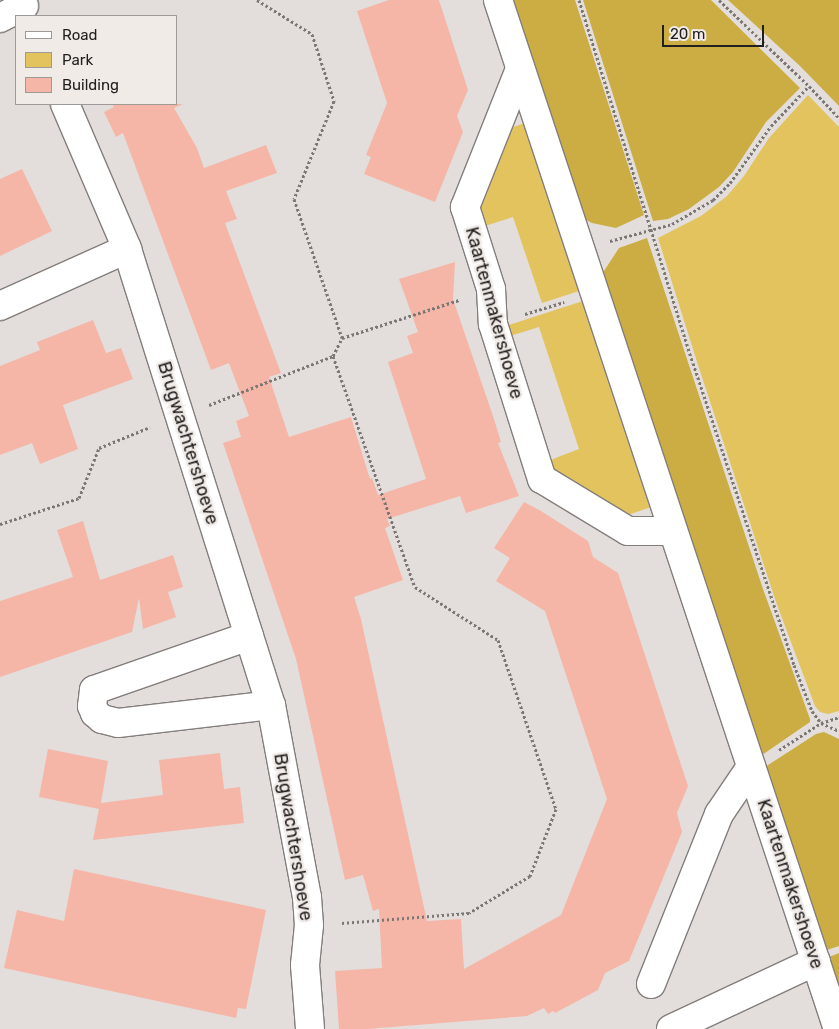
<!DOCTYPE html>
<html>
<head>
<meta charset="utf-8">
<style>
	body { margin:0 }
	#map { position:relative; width:839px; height:1029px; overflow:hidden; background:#e3dedb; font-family:Rubik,sans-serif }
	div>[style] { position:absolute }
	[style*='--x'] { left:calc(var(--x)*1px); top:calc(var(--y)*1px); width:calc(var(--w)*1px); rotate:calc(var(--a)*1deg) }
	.green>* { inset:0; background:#e2c35e }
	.forest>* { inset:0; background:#ccad43 }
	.building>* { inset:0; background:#f5b6a7 }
	.path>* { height:3px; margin-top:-1.5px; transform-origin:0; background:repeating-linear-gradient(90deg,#7a7775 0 2.5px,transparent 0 5px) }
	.roads { filter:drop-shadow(1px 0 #837e7b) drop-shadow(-1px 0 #837e7b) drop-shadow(0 1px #837e7b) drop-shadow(0 -1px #837e7b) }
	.street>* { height:28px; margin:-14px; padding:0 14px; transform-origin:14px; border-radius:14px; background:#fff }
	span { translate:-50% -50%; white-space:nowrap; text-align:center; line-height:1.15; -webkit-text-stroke:5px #f1ebe8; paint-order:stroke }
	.street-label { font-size:18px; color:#22201f }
	.legend { position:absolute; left:15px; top:15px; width:162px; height:90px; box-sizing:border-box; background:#f1ebe8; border:1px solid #9e9a98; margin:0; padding:6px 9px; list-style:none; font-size:15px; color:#22201f }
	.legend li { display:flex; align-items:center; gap:10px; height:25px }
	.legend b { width:25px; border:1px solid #9e9a98 }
	.scale { position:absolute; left:662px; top:25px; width:102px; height:22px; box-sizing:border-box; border:2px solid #22201f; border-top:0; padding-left:6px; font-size:15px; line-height:18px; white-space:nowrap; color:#22201f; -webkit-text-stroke:4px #f1ebe8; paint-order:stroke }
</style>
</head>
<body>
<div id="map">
	<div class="green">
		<div style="clip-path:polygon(808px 95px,839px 127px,839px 711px,828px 714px,820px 712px,815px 706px,776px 602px,698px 365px,658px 238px,701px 216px,727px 196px,744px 176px,769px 138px)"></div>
		<div style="clip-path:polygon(525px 123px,579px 291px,542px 303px,513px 217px,485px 226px,479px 204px,510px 128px)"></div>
		<div style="clip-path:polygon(583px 301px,651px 507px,628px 515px,625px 515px,554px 471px,551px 462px,553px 459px,579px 449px,539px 327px,510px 336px,506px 326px)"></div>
	</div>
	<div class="forest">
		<div style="clip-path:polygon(512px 0,575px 0,644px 215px,616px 228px,592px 223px,584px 219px)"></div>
		<div style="clip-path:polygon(583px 0,711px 0,800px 88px,766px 122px,733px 172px,719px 187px,689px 209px,668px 219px,653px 221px)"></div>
		<div style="clip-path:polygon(728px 0,839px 0,839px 106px,800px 66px)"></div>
		<div style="clip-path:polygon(647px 238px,763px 589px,810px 719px,810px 722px,762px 755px,602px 274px,619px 248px)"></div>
		<div style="clip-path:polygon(824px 732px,839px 739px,839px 946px,827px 950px,765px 767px,816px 734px)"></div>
		<div style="clip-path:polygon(839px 953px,839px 987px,829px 957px)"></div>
	</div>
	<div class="building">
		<div style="clip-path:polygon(389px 0,439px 0,468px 90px,457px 116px,463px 132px,435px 202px,364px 174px,371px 157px,366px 155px,387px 103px,357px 11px)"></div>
		<div style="clip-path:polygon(112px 104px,183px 104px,174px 108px,197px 148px,204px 168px,266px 145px,277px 173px,226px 191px,237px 219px,225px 223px,281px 373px,269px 377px,289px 437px,351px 417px,370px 479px,372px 478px,378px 495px,426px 479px,388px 362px,413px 353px,407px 336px,418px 332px,399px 279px,455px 262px,453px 299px,494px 419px,501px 442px,498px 443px,519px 496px,466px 513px,460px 496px,387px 519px,390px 526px,385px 528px,403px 580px,354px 597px,361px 619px,427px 921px,461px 919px,464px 969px,561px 915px,607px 799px,545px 611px,496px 581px,510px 558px,494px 548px,524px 502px,541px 511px,588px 541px,593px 557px,618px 573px,688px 786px,677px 813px,682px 832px,629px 961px,605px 973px,598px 990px,555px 1013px,553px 1011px,548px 1014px,544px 1008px,527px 1016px,367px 1029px,339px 1029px,335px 971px,382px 968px,379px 909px,373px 911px,363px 875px,345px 880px,296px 659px,223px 443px,241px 437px,236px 421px,249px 416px,229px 363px,211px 370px,123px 133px,116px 137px,104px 112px,114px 107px)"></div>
		<div style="clip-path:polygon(22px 169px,52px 231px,0 256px,0 179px)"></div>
		<div style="clip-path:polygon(93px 320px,106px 353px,121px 348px,133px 379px,63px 405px,78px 449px,40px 464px,32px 443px,0 455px,0 366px,40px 350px,37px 342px)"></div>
		<div style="clip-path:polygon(83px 521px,100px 580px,173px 555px,183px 587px,168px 592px,176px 617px,143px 629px,139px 598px,132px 632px,0 677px,0 601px,73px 577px,57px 530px)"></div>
		<div style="clip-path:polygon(48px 749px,108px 761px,101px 803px,163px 795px,159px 760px,220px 753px,224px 789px,240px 787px,244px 823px,93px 840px,99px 809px,39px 797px)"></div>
		<div style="clip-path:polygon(74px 869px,266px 910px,246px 1009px,238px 1008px,236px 1018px,4px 968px,17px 910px,64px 921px)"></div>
	</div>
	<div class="path">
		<div style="--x:257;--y:0;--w:65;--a:31.7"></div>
		<div style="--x:312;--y:34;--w:71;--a:71.8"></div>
		<div style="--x:334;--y:101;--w:106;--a:112.2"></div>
		<div style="--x:294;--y:199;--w:147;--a:70.9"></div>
		<div style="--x:579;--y:0;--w:380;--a:72.6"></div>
		<div style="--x:693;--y:363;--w:318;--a:71.5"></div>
		<div style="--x:794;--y:665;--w:49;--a:68.6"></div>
		<div style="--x:812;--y:711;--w:15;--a:53"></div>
		<div style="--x:821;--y:723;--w:20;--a:24"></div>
		<div style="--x:719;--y:0;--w:124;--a:43.7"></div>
		<div style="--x:809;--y:86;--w:44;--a:46.8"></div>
		<div style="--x:610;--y:241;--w:64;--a:-15.3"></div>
		<div style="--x:672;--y:224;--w:48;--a:-30.3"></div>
		<div style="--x:713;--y:200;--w:24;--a:-45"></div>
		<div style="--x:730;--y:183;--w:70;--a:-54.3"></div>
		<div style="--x:771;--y:126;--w:55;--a:-46.5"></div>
		<div style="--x:525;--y:314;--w:41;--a:-17.1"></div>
		<div style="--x:333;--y:356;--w:245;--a:70.5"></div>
		<div style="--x:415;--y:587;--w:98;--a:32.6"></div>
		<div style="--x:498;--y:640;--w:179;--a:71.1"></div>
		<div style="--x:556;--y:809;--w:72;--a:111.2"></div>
		<div style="--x:530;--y:876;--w:71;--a:148.8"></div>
		<div style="--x:469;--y:913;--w:128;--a:175.5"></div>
		<div style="--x:209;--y:405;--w:133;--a:-21.6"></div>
		<div style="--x:333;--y:356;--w:20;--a:-63"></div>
		<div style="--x:342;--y:338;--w:123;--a:-18"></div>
		<div style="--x:0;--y:524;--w:83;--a:-18.2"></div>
		<div style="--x:79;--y:498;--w:54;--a:-68.2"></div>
		<div style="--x:99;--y:448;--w:55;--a:-22.4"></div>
		<div style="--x:779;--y:750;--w:50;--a:-32.7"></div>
		<div style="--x:821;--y:723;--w:19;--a:-18"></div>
	</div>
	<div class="roads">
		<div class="street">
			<div style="--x:498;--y:0;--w:1084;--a:71.72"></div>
			<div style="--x:0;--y:18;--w:27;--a:-27"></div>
			<div style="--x:520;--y:69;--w:149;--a:111.7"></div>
			<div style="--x:465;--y:207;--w:86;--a:72.4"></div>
			<div style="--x:491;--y:289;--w:35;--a:87"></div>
			<div style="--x:493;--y:324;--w:163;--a:72.5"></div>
			<div style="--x:542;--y:479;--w:100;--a:31.2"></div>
			<div style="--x:628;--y:531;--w:45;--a:0"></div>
			<div style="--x:65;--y:104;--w:158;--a:66.8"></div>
			<div style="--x:127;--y:249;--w:478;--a:72.5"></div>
			<div style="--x:271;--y:705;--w:195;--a:79.4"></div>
			<div style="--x:307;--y:897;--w:28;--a:86"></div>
			<div style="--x:309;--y:925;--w:40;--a:95.7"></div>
			<div style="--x:305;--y:965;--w:64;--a:85.5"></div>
			<div style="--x:0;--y:306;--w:139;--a:-24.2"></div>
			<div style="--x:249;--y:636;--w:164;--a:160.8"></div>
			<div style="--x:94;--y:690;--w:16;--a:97"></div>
			<div style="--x:92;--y:706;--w:8;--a:67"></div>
			<div style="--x:95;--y:713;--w:9;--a:41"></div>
			<div style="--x:102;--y:719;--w:16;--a:14"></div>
			<div style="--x:118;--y:723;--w:154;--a:-6.7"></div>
			<div style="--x:651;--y:984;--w:183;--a:-68.2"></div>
			<div style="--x:719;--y:814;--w:57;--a:-55.8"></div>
			<div style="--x:671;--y:1029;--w:160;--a:-25.1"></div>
		</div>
	</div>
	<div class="street-label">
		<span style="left:494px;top:313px;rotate:75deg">Kaartenmakershoeve</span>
		<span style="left:188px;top:443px;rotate:73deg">Brugwachtershoeve</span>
		<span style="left:293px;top:837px;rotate:81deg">Brugwachtershoeve</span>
		<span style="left:790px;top:884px;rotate:72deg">Kaartenmakershoeve</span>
	</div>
	<ul class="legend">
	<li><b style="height:6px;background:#fff"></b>Road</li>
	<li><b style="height:14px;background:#e2c35e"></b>Park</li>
	<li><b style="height:14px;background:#f5b6a7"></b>Building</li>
	</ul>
	<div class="scale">20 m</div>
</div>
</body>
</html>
